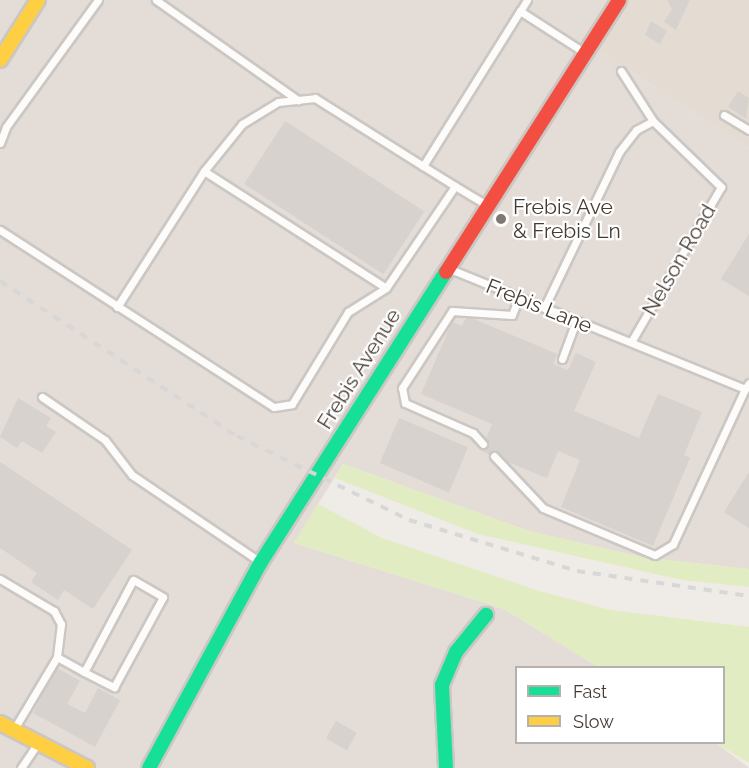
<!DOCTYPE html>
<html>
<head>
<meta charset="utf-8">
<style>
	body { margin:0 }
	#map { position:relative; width:749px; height:768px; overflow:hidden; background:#efebe6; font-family:Raleway,sans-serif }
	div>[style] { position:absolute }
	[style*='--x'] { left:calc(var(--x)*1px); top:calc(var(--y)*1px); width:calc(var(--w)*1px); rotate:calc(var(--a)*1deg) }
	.residential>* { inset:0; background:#e4dcd3 }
	.industrial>* { inset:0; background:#e3dcd7 }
	.green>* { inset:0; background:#e2ecc3 }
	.building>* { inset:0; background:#d7d2cd; transform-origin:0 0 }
	.roads { filter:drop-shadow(2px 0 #cbc7c2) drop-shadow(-2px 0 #cbc7c2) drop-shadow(0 2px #cbc7c2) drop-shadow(0 -2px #cbc7c2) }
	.lane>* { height:7px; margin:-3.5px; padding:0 3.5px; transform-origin:3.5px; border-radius:3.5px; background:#fdfcfb }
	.fast>* { height:14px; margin:-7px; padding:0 7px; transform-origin:7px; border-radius:7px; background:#16e098 }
	.slow>* { height:14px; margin:-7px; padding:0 7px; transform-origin:7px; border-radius:7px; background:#ffcf43 }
	.jam>* { height:14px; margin:-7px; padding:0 7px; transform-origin:7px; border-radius:7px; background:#f24e42 }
	.rail>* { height:4px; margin-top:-2px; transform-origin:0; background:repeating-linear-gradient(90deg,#d8d7d7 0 8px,transparent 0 16px) }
	.dots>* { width:16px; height:16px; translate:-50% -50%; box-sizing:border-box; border:3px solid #fff; border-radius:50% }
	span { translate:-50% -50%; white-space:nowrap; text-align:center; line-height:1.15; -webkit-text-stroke:4.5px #fff; paint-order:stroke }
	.poi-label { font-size:21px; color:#453b32 }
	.left { translate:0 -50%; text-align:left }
	.street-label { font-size:21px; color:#453b32 }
	.legend { position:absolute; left:515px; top:666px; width:210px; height:78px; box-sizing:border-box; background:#fff; border:2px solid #b5b1ad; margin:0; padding:8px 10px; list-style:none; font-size:18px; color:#453b32 }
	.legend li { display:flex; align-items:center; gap:12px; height:30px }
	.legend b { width:30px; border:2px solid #b5b1ad }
</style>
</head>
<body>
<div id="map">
	<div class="residential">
		<div style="clip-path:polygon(618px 0,749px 0,749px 148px,590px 45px)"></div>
	</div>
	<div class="industrial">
		<div style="clip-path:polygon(0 0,618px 0,590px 45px,749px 148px,749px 569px,641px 557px,529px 531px,343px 464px,294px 543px,504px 609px,598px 667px,516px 668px,516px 742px,716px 743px,749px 768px,0 768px)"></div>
	</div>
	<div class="green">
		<div style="clip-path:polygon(343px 464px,529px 531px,641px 557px,749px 569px,749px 587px,682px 580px,478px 534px,335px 478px)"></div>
		<div style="clip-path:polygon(318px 504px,382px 538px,539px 591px,611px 610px,749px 627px,749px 763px,716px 743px,724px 742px,724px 668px,598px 667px,504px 609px,294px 543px)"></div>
	</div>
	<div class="building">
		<div style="clip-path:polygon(667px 0,690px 0,676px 30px,664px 22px,672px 9px)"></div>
		<div style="clip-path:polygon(651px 21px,667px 31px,660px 44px,645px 35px)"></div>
		<div style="clip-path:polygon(738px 91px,749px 98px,746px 119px,728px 107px)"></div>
		<div style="left:285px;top:121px;width:166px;height:75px;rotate:33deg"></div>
		<div style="clip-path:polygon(749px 234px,749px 296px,721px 279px)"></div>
		<div style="clip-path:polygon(467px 316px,557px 354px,553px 364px,568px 370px,576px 353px,596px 362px,574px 411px,639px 438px,658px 394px,702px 412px,684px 455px,690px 458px,653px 546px,561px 507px,580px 460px,558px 451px,547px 478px,481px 451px,492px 424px,421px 394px,452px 322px,462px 326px)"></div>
		<div style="clip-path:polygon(18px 398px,51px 418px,46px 426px,56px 432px,42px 453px,22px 441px,17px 448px,0 437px)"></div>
		<div style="left:399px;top:418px;width:75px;height:49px;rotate:23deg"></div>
		<div style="clip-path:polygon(0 462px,132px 550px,93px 609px,64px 590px,58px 600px,31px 582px,37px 573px,0 548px)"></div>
		<div style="clip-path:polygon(749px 472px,749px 528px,724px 512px)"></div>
		<div style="clip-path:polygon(57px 668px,80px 681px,67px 704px,85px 713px,98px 688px,120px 700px,95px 747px,33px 713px)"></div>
		<div style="left:336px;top:721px;width:24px;height:20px;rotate:30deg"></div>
	</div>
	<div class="roads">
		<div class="lane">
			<div style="--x:156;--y:0;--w:174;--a:35.2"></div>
			<div style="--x:527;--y:0;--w:13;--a:122"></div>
			<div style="--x:520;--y:11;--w:74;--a:32.8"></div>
			<div style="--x:621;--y:71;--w:59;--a:57.4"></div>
			<div style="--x:653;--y:121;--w:95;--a:44.1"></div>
			<div style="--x:721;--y:187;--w:179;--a:120.1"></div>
			<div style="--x:724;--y:115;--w:29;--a:31"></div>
			<div style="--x:0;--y:143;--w:17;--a:-69"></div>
			<div style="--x:6;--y:127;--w:157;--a:-54.1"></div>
			<div style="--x:204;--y:171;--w:60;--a:-51"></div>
			<div style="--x:242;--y:124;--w:42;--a:-31.4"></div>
			<div style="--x:278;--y:102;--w:37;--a:-6"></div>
			<div style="--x:315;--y:98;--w:128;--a:32.2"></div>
			<div style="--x:455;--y:186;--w:38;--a:-148"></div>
			<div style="--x:423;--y:166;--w:183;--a:-58"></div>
			<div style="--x:0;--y:230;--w:326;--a:32.9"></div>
			<div style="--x:274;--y:407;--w:18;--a:-9"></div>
			<div style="--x:292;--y:404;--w:108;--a:-58.7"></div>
			<div style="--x:348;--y:312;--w:45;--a:-32.3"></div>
			<div style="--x:386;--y:288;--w:123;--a:-55.9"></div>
			<div style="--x:455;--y:186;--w:37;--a:31"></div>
			<div style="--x:450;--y:269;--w:318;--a:22.1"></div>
			<div style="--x:745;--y:389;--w:7;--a:-56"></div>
			<div style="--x:117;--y:307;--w:161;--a:-57.4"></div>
			<div style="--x:204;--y:171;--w:216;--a:32.7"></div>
			<div style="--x:544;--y:308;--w:173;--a:-64.3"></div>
			<div style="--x:619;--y:152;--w:28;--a:-52"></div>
			<div style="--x:636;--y:130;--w:19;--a:-28"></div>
			<div style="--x:562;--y:359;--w:40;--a:-69.8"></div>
			<div style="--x:42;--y:397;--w:76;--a:34.3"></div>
			<div style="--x:105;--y:440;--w:44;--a:52.4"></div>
			<div style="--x:132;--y:475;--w:153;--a:34.1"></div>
			<div style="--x:483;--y:444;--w:15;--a:-132"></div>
			<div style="--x:473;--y:433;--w:74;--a:-156.2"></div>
			<div style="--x:405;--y:403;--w:15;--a:-101"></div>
			<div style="--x:402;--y:388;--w:92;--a:-57"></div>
			<div style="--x:452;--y:311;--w:60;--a:3.8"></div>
			<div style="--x:512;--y:315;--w:19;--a:-69"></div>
			<div style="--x:494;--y:456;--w:71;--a:46.7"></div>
			<div style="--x:543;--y:508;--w:121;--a:22.8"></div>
			<div style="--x:655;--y:555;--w:21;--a:-31"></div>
			<div style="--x:673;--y:544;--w:171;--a:-65.1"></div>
			<div style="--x:0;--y:579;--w:63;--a:30.7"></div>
			<div style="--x:54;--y:611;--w:15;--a:62"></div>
			<div style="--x:61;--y:624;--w:33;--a:97"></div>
			<div style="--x:57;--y:657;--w:84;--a:120.8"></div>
			<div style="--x:57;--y:657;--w:31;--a:29"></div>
			<div style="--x:84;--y:672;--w:34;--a:27"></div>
			<div style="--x:114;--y:687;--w:102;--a:-61.4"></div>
			<div style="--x:163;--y:597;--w:34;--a:-150"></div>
			<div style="--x:133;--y:580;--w:104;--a:118"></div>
			<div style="--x:21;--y:768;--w:29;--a:-56"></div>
		</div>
		<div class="fast">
			<div style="--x:149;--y:768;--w:234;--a:-61.5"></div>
			<div style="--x:261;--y:562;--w:344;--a:-57.5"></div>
			<div style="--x:446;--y:768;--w:83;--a:-92.8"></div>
			<div style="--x:442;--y:685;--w:36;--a:-67"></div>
			<div style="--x:456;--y:652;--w:48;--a:-51"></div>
		</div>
		<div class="slow">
			<div style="--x:0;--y:60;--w:71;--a:-57.7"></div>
			<div style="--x:0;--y:723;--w:98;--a:27.3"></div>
		</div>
		<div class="jam">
			<div style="--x:446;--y:272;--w:322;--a:-57.5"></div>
		</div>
	</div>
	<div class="rail">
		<div style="--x:0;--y:281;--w:283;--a:33.2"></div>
		<div style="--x:237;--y:436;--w:191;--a:26"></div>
		<div style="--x:409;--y:520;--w:176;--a:16.9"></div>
		<div style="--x:577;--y:571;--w:174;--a:8.3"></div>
	</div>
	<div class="dots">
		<div style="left:501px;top:219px;background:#807971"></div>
	</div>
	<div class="poi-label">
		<span class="left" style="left:513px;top:219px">Frebis Ave<br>&amp; Frebis Ln</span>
	</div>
	<div class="street-label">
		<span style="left:679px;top:260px;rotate:-60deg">Nelson Road</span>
		<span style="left:539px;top:306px;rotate:22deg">Frebis Lane</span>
		<span style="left:359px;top:369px;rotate:-58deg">Frebis Avenue</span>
	</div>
	<ul class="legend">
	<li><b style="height:8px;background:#16e098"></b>Fast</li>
	<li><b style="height:8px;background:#ffcf43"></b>Slow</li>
	</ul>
</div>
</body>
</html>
